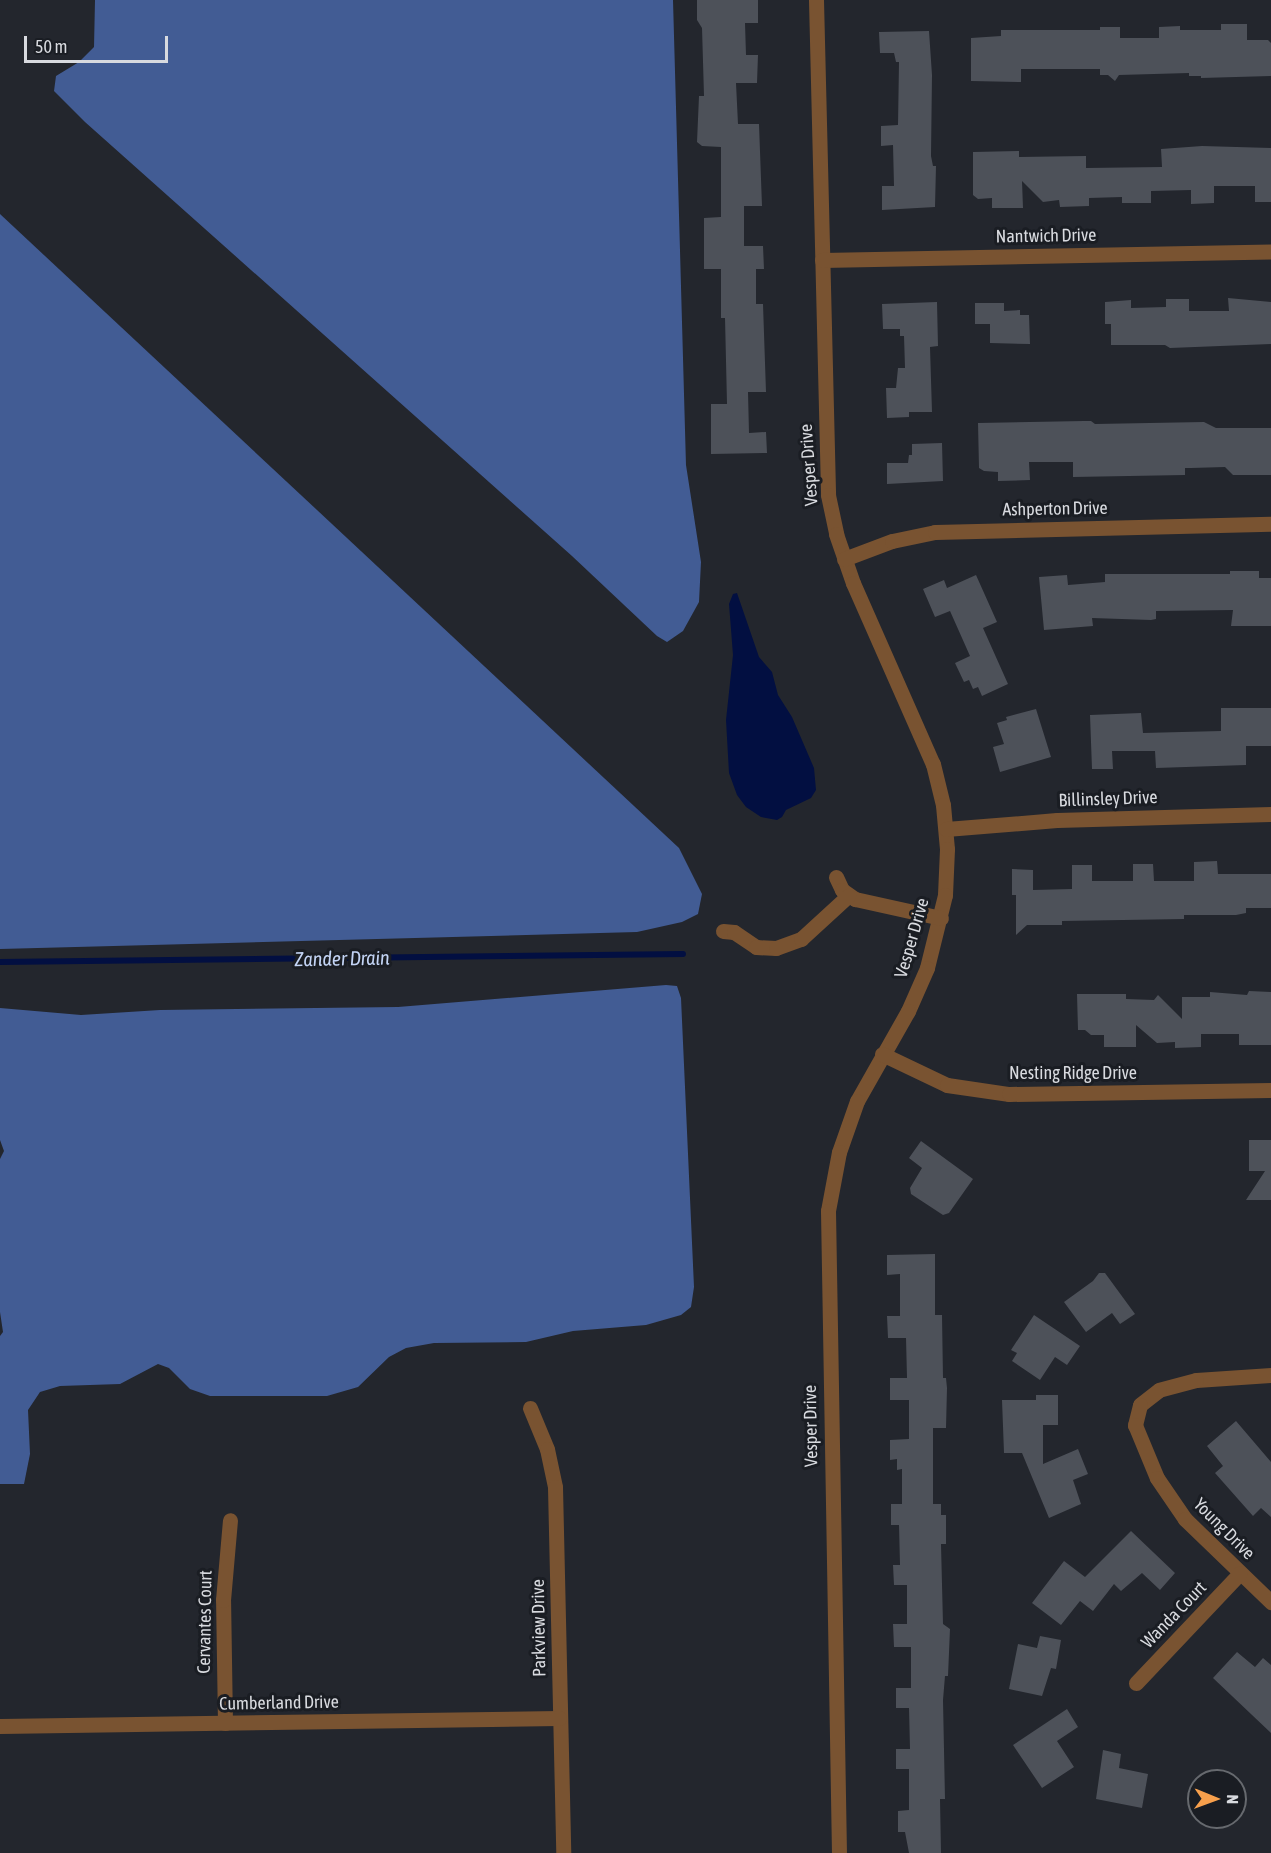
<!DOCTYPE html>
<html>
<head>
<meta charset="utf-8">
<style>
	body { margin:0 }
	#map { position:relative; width:1271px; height:1853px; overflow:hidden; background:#23262d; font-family:"Asap Condensed",sans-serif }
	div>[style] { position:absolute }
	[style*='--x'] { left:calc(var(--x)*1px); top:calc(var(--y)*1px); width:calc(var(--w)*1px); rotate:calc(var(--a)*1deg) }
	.forest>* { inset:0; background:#425c94 }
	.water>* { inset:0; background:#020f41 }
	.stream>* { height:6px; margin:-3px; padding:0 3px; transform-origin:3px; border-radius:3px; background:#020f41 }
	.building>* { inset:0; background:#4d5159 }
	.street>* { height:15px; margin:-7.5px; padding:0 7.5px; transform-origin:7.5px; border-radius:7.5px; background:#795331 }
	span { translate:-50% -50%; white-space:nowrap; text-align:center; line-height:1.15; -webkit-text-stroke:6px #1a1d23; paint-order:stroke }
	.street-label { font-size:18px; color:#d8dadf }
	.water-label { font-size:20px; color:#c3d4f5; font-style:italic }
	.north { position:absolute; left:1187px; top:1769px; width:60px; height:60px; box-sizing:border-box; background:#1a1d23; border:2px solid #66696e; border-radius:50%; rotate:91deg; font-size:16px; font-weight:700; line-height:24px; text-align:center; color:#d8dadf }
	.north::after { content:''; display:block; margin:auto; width:21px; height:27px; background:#f8a04c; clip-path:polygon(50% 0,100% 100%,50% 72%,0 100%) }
	.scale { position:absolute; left:24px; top:36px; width:144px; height:27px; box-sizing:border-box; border:3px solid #d8dadf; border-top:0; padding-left:8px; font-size:18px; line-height:21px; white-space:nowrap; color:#d8dadf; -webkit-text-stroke:4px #1a1d23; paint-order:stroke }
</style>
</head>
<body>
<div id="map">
	<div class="forest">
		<div style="clip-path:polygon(95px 0,673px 0,686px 465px,701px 562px,699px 602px,683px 631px,667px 642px,657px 636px,572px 556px,85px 122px,54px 91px,56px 76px,79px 62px,94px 47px)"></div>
		<div style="clip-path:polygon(0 214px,679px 848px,702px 894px,698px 914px,682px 922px,637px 932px,0 949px)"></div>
		<div style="clip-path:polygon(666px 985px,677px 986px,681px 998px,694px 1287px,691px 1307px,681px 1315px,646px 1325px,573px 1331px,526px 1342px,434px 1343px,406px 1348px,389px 1357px,358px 1387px,327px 1396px,210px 1396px,190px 1389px,169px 1368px,158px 1364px,120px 1384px,60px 1386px,40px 1392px,28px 1410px,30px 1454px,24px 1484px,0 1484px,0 1336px,3px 1332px,0 1312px,0 1159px,4px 1151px,0 1140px,0 1008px,81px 1015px,160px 1010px,398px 1007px)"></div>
	</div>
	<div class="water">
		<div style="clip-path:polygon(737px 593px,759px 657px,772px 672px,778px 695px,792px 717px,814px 768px,816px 790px,811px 798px,786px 810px,782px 817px,777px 820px,761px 817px,746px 807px,737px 795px,729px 773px,726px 720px,733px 655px,729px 604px,733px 594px)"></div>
	</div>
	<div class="stream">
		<div style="--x:0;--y:962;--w:683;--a:-0.67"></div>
	</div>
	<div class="building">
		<div style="clip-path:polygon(697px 0,758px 0,758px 23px,745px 23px,746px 55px,758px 55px,757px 83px,736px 83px,738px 124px,759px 124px,762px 206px,744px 206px,744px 246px,763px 246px,764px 269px,756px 269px,756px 304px,763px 304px,766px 392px,748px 392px,749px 433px,766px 432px,767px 453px,711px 454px,711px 404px,727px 404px,725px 318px,721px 318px,721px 269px,704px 269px,704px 218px,721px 217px,721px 147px,702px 146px,697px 142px,699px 96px,704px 96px,702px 28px,697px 20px)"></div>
		<div style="clip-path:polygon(1221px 24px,1247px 24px,1247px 40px,1268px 40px,1271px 43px,1271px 76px,1201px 78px,1201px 76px,1189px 76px,1189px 73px,1119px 75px,1115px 81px,1108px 75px,1100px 75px,1100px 69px,1021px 69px,1021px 82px,971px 81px,971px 38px,1001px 36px,1001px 30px,1100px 30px,1100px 27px,1120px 27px,1120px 38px,1159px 38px,1159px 27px,1180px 26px,1180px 30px,1221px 30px)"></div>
		<div style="clip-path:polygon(929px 31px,932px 75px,931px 156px,933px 166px,936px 166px,935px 207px,882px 210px,882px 186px,894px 186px,893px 145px,881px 146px,881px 126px,898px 125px,899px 62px,896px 62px,894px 53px,880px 53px,879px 32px)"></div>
		<div style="clip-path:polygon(1202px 146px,1271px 148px,1271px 202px,1255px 202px,1255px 186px,1214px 186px,1214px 203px,1191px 204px,1191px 190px,1151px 191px,1151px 203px,1122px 203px,1122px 197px,1089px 198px,1089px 206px,1060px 207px,1059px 200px,1043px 202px,1022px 181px,1023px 208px,992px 208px,992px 198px,978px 199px,973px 195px,973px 152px,1019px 151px,1019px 157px,1086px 156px,1086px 168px,1162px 167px,1161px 149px)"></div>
		<div style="clip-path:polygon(1228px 298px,1271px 302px,1271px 344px,1170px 348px,1165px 345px,1111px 345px,1111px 324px,1105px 324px,1105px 302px,1131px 300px,1131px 308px,1166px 307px,1166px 299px,1189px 299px,1189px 311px,1229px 311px)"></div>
		<div style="clip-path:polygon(937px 302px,938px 346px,930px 347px,932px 412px,909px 412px,909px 417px,887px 418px,886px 388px,896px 388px,898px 368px,905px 368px,904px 336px,900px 336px,900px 329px,883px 329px,882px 304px)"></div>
		<div style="clip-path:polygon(975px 303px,1004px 303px,1004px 311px,1020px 310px,1020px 315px,1029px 315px,1030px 344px,990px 343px,990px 324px,975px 324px)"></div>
		<div style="clip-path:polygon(1084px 421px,1091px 421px,1095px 424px,1204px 422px,1216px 428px,1271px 428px,1271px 475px,1233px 475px,1225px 467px,1191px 468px,1185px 468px,1185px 475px,1073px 477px,1073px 462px,1029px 462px,1030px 480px,998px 481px,998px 472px,984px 471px,979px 468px,978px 423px)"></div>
		<div style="clip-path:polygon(942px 443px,943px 481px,887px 484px,887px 463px,908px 463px,909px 455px,912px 455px,912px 444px)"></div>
		<div style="clip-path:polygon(1230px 571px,1259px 571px,1259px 578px,1271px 578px,1271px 626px,1231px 626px,1233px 610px,1156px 611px,1156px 619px,1151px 620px,1092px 618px,1093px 626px,1044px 630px,1039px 577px,1067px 575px,1068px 585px,1105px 582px,1105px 574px,1230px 574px)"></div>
		<div style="clip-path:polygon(976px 575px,997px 622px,983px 628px,1008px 684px,982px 696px,978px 687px,973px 689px,969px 680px,964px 682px,955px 663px,970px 656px,950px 611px,935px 617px,923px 589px,944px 580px,947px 588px)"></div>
		<div style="clip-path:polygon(1221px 708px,1271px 708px,1271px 746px,1246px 746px,1246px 765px,1156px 768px,1155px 751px,1112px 751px,1113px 769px,1092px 769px,1090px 715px,1141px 713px,1143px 733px,1221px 731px)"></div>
		<div style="clip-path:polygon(1036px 709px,1051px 757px,1000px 772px,993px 747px,1004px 744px,997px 723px,1007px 720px,1006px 717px)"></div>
		<div style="clip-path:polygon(1217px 861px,1218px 874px,1271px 874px,1271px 908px,1246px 908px,1246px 913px,1236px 915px,1184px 915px,1184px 919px,1062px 921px,1062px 925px,1027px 925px,1016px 935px,1016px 895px,1012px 895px,1012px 869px,1033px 870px,1033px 890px,1072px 889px,1072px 865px,1092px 865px,1092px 881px,1133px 881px,1133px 864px,1153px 864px,1154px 881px,1194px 881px,1194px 862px)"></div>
		<div style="clip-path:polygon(1249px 991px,1271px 992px,1271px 1045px,1239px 1045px,1239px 1034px,1201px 1034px,1201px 1047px,1175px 1048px,1175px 1042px,1157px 1043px,1136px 1025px,1136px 1047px,1104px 1047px,1104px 1035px,1091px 1035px,1085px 1030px,1078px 1030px,1077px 994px,1126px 994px,1126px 999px,1154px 1000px,1158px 995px,1182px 1019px,1182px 997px,1210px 997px,1210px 992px,1247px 995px)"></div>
		<div style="clip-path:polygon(1249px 1140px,1271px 1140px,1271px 1200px,1246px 1200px,1265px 1171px,1249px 1171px)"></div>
		<div style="clip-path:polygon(921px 1141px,973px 1179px,949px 1213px,943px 1215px,911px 1194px,910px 1188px,922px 1168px,909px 1158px)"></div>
		<div style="clip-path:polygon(935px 1254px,935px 1315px,942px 1315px,943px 1378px,946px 1378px,947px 1388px,946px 1428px,933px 1428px,933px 1504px,941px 1504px,941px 1515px,946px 1515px,946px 1544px,941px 1544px,943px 1624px,950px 1629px,948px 1676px,945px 1676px,943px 1700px,945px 1799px,940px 1799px,941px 1853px,909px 1853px,905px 1832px,898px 1832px,898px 1811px,909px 1810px,909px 1769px,896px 1769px,896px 1749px,910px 1749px,909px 1708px,896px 1708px,896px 1688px,911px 1688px,911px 1647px,894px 1647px,893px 1624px,907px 1624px,907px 1585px,894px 1585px,893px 1565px,900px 1565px,899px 1525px,891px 1525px,891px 1504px,902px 1504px,902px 1469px,897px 1470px,897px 1459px,890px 1460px,890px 1440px,909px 1439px,909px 1400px,890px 1400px,890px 1378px,907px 1378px,906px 1338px,888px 1338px,887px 1316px,900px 1316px,900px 1274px,887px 1275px,887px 1255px)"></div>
		<div style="clip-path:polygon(1099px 1273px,1105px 1273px,1135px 1314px,1120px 1324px,1112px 1313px,1086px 1332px,1064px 1302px,1093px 1281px)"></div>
		<div style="clip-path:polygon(1034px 1315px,1080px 1346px,1067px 1365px,1055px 1357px,1040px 1380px,1012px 1361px,1017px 1353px,1011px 1350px)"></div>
		<div style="clip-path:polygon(1036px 1395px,1058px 1395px,1058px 1425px,1043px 1425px,1043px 1464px,1078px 1449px,1088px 1474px,1073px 1480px,1081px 1504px,1049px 1518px,1022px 1453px,1004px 1453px,1002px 1400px,1036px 1400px)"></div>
		<div style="clip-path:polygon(1236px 1421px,1271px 1462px,1271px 1517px,1261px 1508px,1253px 1516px,1215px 1473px,1223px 1466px,1207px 1446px)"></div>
		<div style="clip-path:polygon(1131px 1531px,1175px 1573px,1160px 1590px,1142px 1573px,1121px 1591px,1114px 1584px,1093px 1611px,1080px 1601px,1061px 1625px,1032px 1603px,1064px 1561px,1085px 1577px)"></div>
		<div style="clip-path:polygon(1040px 1636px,1061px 1640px,1056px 1669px,1051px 1668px,1042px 1696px,1009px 1689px,1018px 1644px,1037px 1648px)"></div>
		<div style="clip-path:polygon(1237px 1652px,1255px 1667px,1263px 1658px,1271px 1665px,1271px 1733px,1213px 1678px)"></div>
		<div style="clip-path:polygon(1067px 1709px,1078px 1727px,1057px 1741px,1074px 1767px,1042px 1788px,1013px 1745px)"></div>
		<div style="clip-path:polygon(1103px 1750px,1121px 1754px,1119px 1768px,1148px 1774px,1142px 1808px,1096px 1799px)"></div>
	</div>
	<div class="street">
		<div style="--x:816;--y:0;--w:495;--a:88.6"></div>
		<div style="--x:828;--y:495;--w:40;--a:78"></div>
		<div style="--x:836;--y:534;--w:52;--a:70.9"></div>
		<div style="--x:853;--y:583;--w:198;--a:66.2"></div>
		<div style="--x:933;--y:764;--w:42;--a:76.3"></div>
		<div style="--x:943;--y:805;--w:44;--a:84.8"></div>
		<div style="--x:947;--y:849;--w:46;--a:92.5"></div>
		<div style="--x:945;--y:895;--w:75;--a:103.9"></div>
		<div style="--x:927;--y:968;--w:47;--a:113.8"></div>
		<div style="--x:908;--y:1011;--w:103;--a:119.5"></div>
		<div style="--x:857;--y:1101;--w:54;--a:109.4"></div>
		<div style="--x:839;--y:1152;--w:60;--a:100.6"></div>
		<div style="--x:828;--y:1211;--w:642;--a:89.02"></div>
		<div style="--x:822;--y:260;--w:449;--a:-1.1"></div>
		<div style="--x:844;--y:559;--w:51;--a:-20.6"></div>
		<div style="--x:892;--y:541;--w:44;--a:-11.8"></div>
		<div style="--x:935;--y:532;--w:336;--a:-1.4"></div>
		<div style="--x:946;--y:829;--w:111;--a:-4.6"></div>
		<div style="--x:1057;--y:820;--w:214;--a:-1.6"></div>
		<div style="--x:836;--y:877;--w:14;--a:65"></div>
		<div style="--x:842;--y:890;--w:16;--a:35"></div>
		<div style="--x:855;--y:899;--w:88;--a:12.5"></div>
		<div style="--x:723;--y:931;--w:11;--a:5"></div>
		<div style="--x:734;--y:932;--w:27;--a:34"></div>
		<div style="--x:756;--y:947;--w:20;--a:3"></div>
		<div style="--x:776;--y:948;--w:27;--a:-20"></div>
		<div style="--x:801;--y:939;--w:64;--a:-42.5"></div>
		<div style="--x:882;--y:1054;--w:72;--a:25.5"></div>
		<div style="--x:947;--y:1085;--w:63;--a:8.3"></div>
		<div style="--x:1009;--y:1094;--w:262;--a:-0.9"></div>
		<div style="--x:1271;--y:1375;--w:75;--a:176.2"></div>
		<div style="--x:1196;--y:1380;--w:38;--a:165"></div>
		<div style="--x:1159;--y:1390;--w:24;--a:142"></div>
		<div style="--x:1140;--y:1405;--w:21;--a:104"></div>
		<div style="--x:1135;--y:1425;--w:57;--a:67.5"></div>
		<div style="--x:1157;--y:1478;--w:50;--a:55.7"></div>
		<div style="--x:1185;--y:1519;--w:120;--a:44"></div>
		<div style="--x:530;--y:1408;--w:44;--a:67.5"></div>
		<div style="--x:547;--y:1449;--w:39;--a:78"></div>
		<div style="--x:555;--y:1487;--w:366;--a:88.7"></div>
		<div style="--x:1136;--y:1683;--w:151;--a:-46.6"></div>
		<div style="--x:225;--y:1723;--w:123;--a:-90.9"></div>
		<div style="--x:223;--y:1600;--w:80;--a:-85"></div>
		<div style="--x:0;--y:1726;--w:559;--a:-0.82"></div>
	</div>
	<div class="street-label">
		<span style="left:1046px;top:236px;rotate:-1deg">Nantwich Drive</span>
		<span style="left:809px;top:465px;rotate:-94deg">Vesper Drive</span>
		<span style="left:1055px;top:509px;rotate:-1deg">Ashperton Drive</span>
		<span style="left:1108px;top:799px;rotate:-2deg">Billinsley Drive</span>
		<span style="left:912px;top:938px;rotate:-74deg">Vesper Drive</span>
		<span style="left:1073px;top:1073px">Nesting Ridge Drive</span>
		<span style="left:811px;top:1426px;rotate:-91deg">Vesper Drive</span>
		<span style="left:1224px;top:1529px;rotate:45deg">Young Drive</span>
		<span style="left:1174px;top:1615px;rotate:-46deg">Wanda Court</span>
		<span style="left:205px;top:1622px;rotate:-89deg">Cervantes Court</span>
		<span style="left:539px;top:1628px;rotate:-91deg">Parkview Drive</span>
		<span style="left:279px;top:1703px;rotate:-1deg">Cumberland Drive</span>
	</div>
	<div class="water-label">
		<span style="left:342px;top:958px;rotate:-1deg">Zander Drain</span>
	</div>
	<div class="north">N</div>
	<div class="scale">50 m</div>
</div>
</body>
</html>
